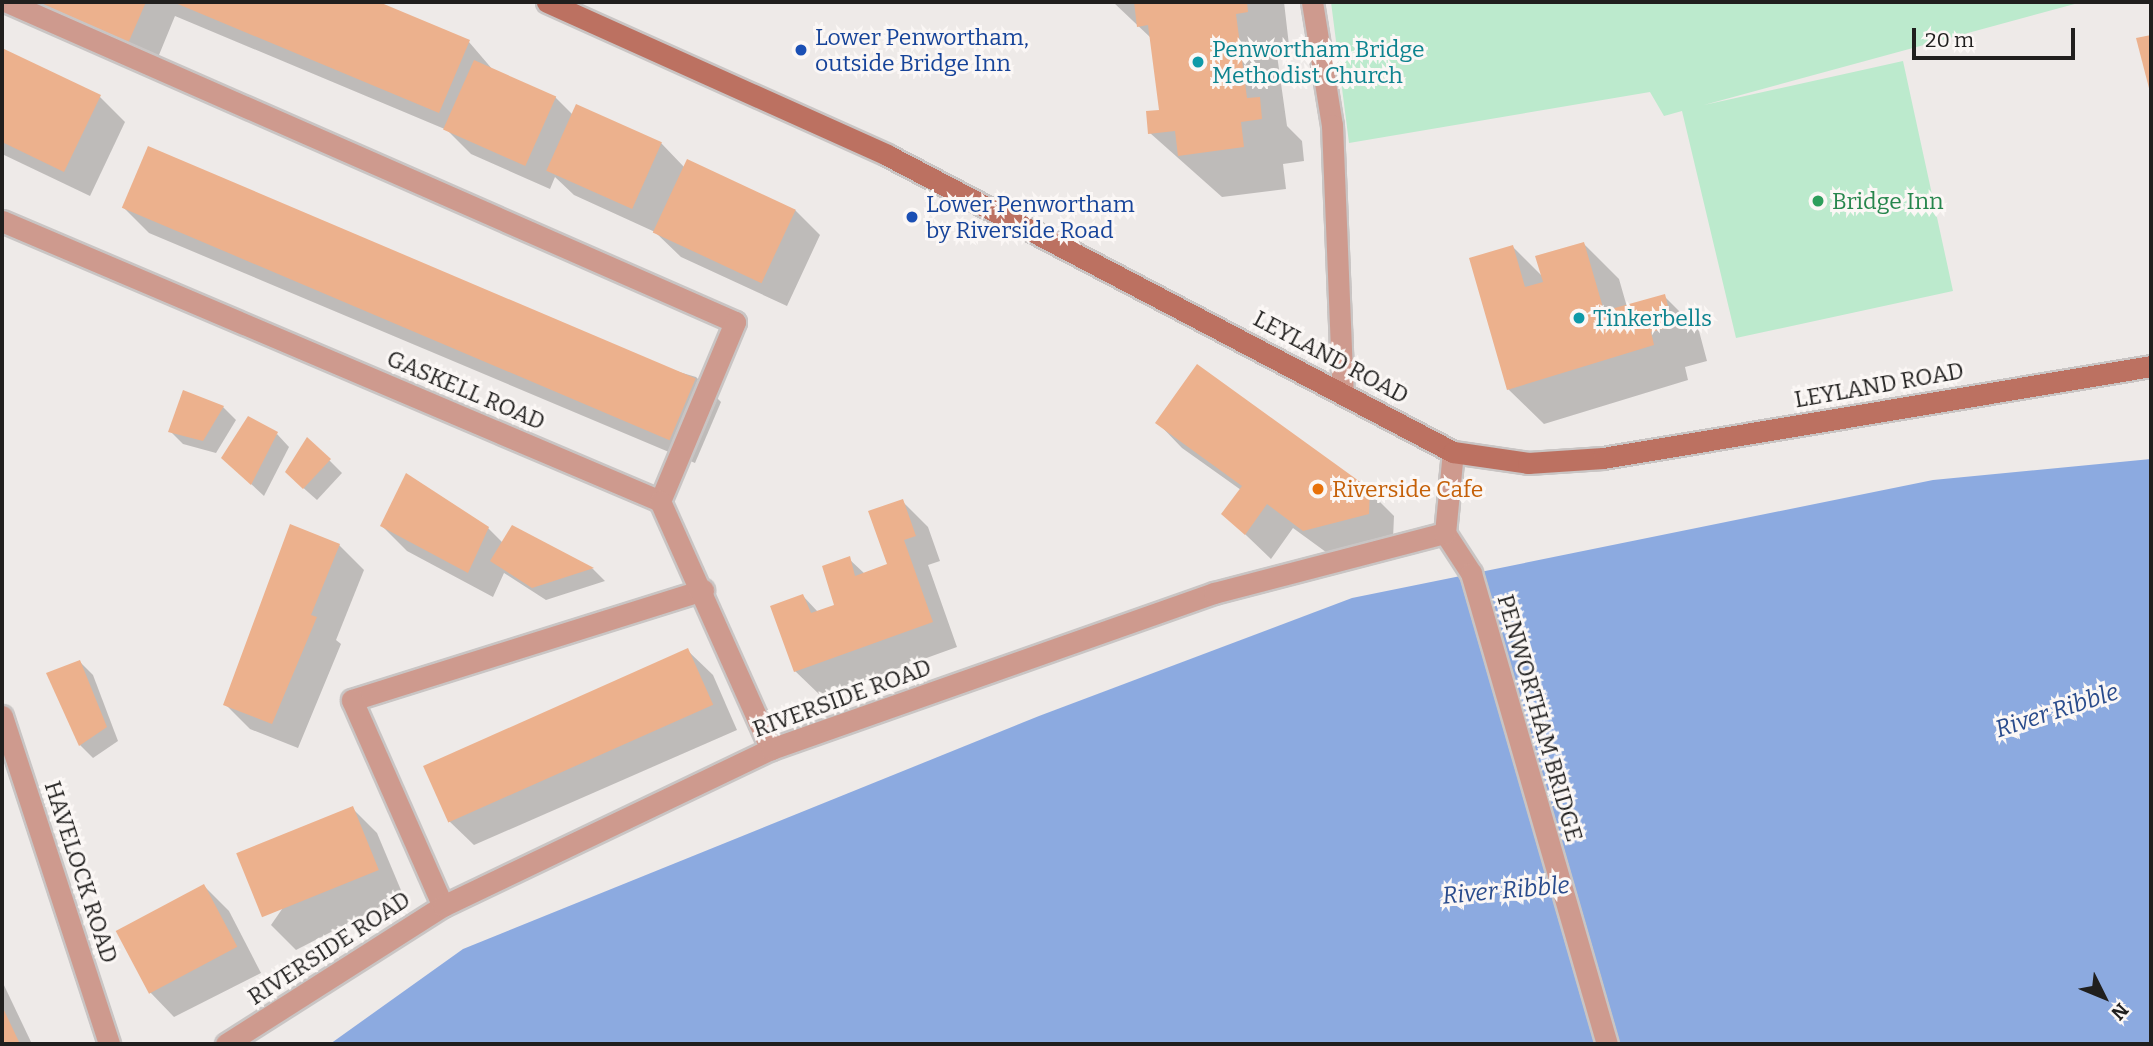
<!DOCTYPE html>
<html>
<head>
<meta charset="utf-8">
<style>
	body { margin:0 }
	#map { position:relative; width:2153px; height:1046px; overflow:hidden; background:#eeeae8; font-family:Bitter,serif }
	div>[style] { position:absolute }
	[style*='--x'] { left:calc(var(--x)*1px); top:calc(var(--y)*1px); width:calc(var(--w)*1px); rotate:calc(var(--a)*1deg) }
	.green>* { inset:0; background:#bceacd }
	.water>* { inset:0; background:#8caae0 }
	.shadow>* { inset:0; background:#0003 }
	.building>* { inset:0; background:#ecb18d; transform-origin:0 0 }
	.roads { filter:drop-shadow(2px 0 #c9c5c4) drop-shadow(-2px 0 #c9c5c4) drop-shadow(0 2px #c9c5c4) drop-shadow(0 -2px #c9c5c4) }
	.service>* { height:21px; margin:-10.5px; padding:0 10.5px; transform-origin:10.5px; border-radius:10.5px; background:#ce9a8e }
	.pedestrian>* { height:21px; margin:-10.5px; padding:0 10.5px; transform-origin:10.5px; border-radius:10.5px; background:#ce9a8e }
	.minor>* { height:21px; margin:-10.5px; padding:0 10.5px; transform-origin:10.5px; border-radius:10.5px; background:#ce9a8e }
	.secondary>* { height:21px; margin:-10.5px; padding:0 10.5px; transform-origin:10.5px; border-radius:10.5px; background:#bc7161 }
	.dots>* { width:19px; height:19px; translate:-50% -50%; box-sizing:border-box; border:4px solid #fbf7f5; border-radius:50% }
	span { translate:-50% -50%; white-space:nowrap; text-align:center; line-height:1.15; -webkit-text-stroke:6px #fbf7f5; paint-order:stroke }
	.transit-label { font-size:23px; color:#164399 }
	.left { translate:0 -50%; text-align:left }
	.culture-label { font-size:23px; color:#0d838f }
	.leisure-label { font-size:23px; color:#27864d }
	.street-label { font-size:23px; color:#201f1e }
	.food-label { font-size:23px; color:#c56008 }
	.water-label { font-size:24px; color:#294b8c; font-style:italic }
	.frame { position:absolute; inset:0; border:4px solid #201f1e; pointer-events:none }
	.north { position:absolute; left:2069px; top:962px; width:70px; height:70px; -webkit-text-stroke:5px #fbf7f5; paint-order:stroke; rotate:133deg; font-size:19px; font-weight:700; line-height:28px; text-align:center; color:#201f1e }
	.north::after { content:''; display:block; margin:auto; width:24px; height:32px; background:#201f1e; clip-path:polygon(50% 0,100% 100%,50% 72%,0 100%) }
	.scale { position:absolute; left:1912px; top:28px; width:163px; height:32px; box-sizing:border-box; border:4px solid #201f1e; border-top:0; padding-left:9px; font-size:21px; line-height:24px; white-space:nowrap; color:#201f1e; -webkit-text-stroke:5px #fbf7f5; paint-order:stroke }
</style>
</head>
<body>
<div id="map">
	<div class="green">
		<div style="clip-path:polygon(1331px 2px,2082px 2px,1704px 105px,1903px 61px,1953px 291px,1736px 338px,1682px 111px,1664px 116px,1650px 92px,1349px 143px)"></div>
	</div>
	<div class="water">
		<div style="clip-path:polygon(2151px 459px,2151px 1044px,330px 1044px,463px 949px,1039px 716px,1352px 598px,1933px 480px)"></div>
	</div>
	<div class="shadow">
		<div style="clip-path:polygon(39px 2px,370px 2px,469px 42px,493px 70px,555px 97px,573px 115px,661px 143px,685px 168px,795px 210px,820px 235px,787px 306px,681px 257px,655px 232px,574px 195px,555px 177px,550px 189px,471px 154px,447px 130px,175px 16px,152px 72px,34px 7px)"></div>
		<div style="clip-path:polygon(1113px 2px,1284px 2px,1290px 54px,1277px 55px,1287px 126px,1302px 141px,1304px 161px,1283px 164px,1286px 189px,1222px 197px,1150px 133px,1161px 111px,1152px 39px)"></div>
		<div style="clip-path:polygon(2px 50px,100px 97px,125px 122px,90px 196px,2px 154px)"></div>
		<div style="clip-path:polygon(124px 208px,696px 377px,721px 402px,695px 463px,149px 233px)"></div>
		<div style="clip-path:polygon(1584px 244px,1619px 279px,1627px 307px,1664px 296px,1699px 331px,1707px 361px,1685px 367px,1688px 380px,1544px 424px,1508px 389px,1513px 247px,1544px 278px)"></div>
		<div style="clip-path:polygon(184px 393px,223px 407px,236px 420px,216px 453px,183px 444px,170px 431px)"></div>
		<div style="clip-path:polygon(1157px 422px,1369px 491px,1394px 516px,1393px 539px,1330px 555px,1293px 528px,1271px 559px,1223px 513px,1241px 490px,1182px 448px)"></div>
		<div style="clip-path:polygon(277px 434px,289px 447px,264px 496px,236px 470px)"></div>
		<div style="clip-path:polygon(329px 460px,342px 473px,317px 500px,300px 485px)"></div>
		<div style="clip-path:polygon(902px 501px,928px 527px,940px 561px,928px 565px,957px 647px,821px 696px,795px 671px,803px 596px,818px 612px,837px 606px,849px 559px,865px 574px,889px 565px)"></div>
		<div style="clip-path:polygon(291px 526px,339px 545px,364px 570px,336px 640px,341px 644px,298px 748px,250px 729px,225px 704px)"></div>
		<div style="clip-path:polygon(382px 526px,488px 528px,503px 543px,512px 527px,593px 569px,605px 581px,546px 600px,504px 573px,493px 597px,407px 551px)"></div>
		<div style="clip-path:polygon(687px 650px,713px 675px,737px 730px,474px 845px,448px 820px)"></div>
		<div style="clip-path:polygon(80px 662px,93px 675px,118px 741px,93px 758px,80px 745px,49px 673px)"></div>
		<div style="clip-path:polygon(352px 808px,377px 833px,403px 895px,296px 950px,271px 925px)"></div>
		<div style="clip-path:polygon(204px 886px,229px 911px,261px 973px,174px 1017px,149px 991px)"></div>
		<div style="clip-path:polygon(2px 981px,32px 1044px,2px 1044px)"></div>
	</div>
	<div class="building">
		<div style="clip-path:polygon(37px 2px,146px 2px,126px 48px,31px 7px)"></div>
		<div style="clip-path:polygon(173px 2px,379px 2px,470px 40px,439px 113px)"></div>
		<div style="clip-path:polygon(1134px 2px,1247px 2px,1248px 12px,1236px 14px,1247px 98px,1260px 97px,1262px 119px,1241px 122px,1244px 147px,1178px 156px,1175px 131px,1148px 134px,1146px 111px,1159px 110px,1148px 25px,1137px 27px)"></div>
		<div style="clip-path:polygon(2151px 35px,2151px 92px,2150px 92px,2136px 38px)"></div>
		<div style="clip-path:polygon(2px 48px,101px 95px,64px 172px,2px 142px)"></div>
		<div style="left:474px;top:60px;width:90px;height:76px;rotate:24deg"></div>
		<div style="left:576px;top:104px;width:94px;height:73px;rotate:24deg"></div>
		<div style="left:148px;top:146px;width:595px;height:67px;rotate:23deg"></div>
		<div style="left:687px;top:159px;width:120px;height:81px;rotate:25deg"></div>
		<div style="clip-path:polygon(1584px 242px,1604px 311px,1665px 294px,1673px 326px,1651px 332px,1654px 345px,1507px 390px,1469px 258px,1513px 245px,1525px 287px,1543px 282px,1535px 256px)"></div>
		<div style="clip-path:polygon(1197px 364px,1370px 489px,1369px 514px,1303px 531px,1267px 504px,1245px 535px,1221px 514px,1242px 486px,1155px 423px)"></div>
		<div style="clip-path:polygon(183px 390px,224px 406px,203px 441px,168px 432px)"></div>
		<div style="clip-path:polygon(248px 416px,278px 432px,251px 485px,221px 458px)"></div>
		<div style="clip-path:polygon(307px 437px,331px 459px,303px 489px,285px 472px)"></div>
		<div style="clip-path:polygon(406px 473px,489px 527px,468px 573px,380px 526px)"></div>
		<div style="clip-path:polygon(903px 499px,916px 536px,904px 540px,933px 622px,794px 672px,770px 606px,803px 594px,811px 613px,834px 605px,822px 566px,850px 556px,855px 576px,887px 564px,868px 511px)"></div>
		<div style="clip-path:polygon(290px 524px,340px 544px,311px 615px,317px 617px,272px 724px,223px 705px)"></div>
		<div style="clip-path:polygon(512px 525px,594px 568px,532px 588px,490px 561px)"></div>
		<div style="left:688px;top:648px;width:62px;height:290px;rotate:66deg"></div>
		<div style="clip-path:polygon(80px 660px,107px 727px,79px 746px,46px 673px)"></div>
		<div style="left:353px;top:806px;width:69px;height:126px;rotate:68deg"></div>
		<div style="left:204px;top:884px;width:71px;height:100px;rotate:62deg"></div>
		<div style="clip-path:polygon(2px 1006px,20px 1044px,2px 1044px)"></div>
	</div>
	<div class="roads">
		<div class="service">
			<div style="--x:7;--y:2;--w:795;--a:23.73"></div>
			<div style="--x:735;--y:322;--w:194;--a:112.7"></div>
			<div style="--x:352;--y:700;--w:368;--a:-17.4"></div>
		</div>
		<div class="pedestrian">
			<div style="--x:1445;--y:533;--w:48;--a:57"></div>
			<div style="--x:1471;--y:573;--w:490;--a:73.9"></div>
		</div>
		<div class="minor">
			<div style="--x:1312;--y:2;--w:125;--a:80.8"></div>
			<div style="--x:1332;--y:125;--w:269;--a:87.7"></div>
			<div style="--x:2;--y:221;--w:715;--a:23.05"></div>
			<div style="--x:660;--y:501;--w:272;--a:65.9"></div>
			<div style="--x:352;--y:700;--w:225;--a:66.2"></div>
			<div style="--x:2;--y:716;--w:345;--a:71.9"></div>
			<div style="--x:226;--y:1044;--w:257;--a:-32.5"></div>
			<div style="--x:443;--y:906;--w:364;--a:-25.6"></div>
			<div style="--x:771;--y:749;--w:470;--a:-19.4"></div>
			<div style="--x:1214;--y:593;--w:239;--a:-14.6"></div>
			<div style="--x:1445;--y:533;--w:81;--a:-84.4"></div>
		</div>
		<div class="secondary">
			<div style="--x:547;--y:2;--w:373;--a:24.2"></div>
			<div style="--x:887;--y:155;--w:639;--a:27.69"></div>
			<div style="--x:1453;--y:452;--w:76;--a:8.3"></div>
			<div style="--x:1528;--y:463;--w:75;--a:-3.8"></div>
			<div style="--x:1603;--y:458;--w:556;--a:-9.53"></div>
		</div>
	</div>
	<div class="dots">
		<div style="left:801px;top:50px;background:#1a4fb4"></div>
		<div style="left:1198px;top:62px;background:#0f9aa8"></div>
		<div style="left:1818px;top:201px;background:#2e9e5b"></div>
		<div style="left:912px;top:217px;background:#1a4fb4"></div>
		<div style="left:1579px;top:318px;background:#0f9aa8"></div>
		<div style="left:1318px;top:489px;background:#e8710a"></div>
	</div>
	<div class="transit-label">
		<span class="left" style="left:815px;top:50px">Lower Penwortham,<br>outside Bridge Inn</span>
		<span class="left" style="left:926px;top:217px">Lower Penwortham<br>by Riverside Road</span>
	</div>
	<div class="culture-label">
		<span class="left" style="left:1212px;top:62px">Penwortham Bridge<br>Methodist Church</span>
		<span class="left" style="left:1593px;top:318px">Tinkerbells</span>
	</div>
	<div class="leisure-label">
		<span class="left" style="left:1832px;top:201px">Bridge Inn</span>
	</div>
	<div class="street-label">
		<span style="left:1331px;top:357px;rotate:28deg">LEYLAND ROAD</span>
		<span style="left:1879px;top:385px;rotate:-10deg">LEYLAND ROAD</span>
		<span style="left:466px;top:390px;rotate:23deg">GASKELL ROAD</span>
		<span style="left:842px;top:698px;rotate:-20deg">RIVERSIDE ROAD</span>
		<span style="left:1540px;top:718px;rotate:74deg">PENWORTHAM BRIDGE</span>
		<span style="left:81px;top:872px;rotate:72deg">HAVELOCK ROAD</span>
		<span style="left:329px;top:948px;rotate:-33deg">RIVERSIDE ROAD</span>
	</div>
	<div class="food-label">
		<span class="left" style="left:1332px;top:489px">Riverside Cafe</span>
	</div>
	<div class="water-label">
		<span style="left:2057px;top:711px;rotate:-18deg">River Ribble</span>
		<span style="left:1506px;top:891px;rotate:-5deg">River Ribble</span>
	</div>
	<div class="frame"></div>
	<div class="north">N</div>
	<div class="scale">20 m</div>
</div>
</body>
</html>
